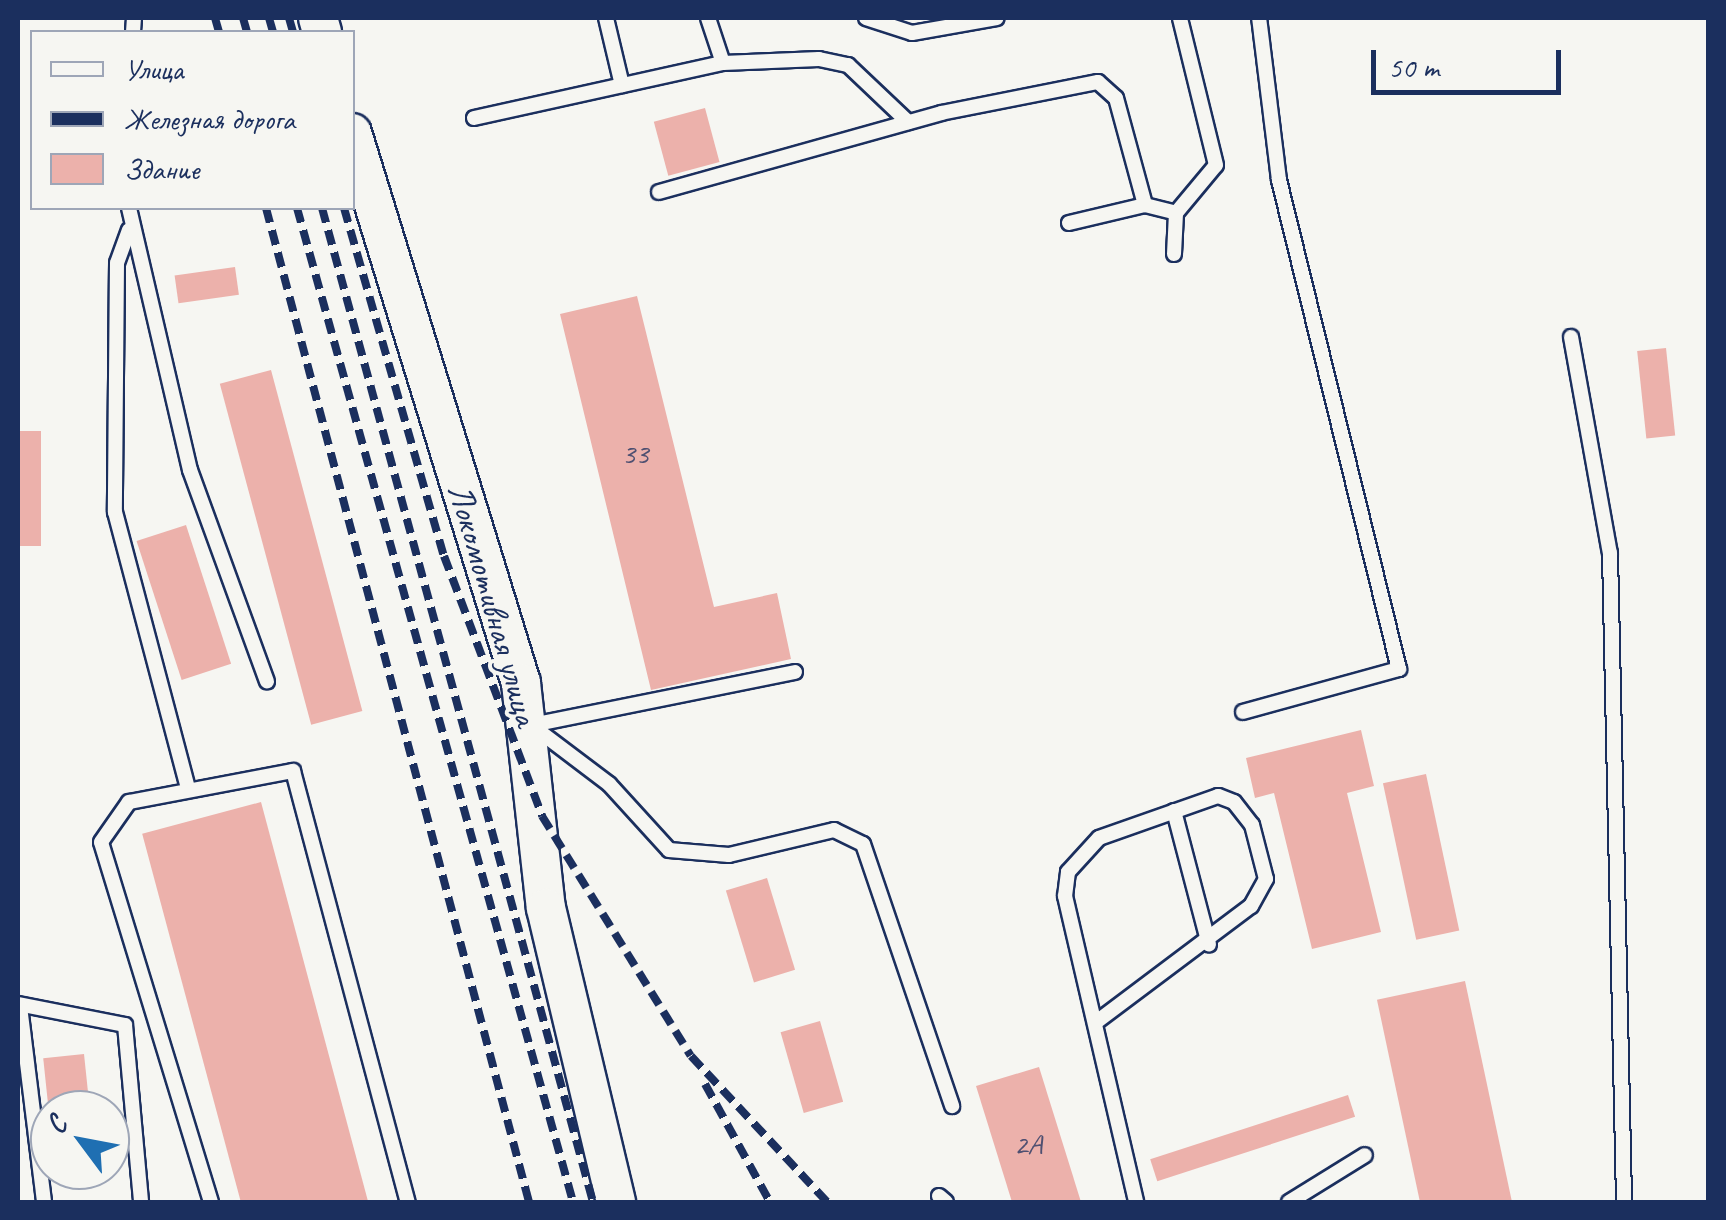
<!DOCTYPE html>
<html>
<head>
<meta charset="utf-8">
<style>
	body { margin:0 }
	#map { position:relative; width:1726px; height:1220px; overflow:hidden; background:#f6f6f2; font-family:Caveat,sans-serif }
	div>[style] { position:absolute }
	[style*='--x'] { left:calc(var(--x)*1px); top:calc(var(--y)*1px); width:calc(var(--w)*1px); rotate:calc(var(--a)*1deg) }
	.building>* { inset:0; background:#ecb1ab; transform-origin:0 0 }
	.roads { filter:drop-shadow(2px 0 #1b2f5e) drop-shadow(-2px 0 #1b2f5e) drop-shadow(0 2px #1b2f5e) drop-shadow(0 -2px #1b2f5e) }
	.lane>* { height:14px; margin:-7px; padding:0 7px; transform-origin:7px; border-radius:7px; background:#f6f6f2 }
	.secondary>* { height:38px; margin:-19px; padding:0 19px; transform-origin:19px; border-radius:19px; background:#f6f6f2 }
	.rail>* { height:8px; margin-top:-4px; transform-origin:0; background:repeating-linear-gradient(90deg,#1b2f5e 0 15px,transparent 0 23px) }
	span { translate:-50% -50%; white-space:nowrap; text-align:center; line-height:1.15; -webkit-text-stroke:8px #f6f6f2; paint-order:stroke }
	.number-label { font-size:30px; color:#4f5071 }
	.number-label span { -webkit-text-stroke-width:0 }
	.street-label { font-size:35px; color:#1b2f5e }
	.frame { position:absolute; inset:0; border:20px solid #1b2f5e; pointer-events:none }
	.legend { position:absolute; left:30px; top:30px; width:325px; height:180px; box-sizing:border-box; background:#f6f6f2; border:2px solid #9ea6b7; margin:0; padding:12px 18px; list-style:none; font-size:30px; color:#1b2f5e }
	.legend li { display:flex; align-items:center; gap:20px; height:50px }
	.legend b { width:50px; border:2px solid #9ea6b7 }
	.north { position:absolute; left:30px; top:1090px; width:100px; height:100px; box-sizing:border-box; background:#f6f6f2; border:2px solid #9ea6b7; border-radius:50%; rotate:302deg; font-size:28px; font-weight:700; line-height:40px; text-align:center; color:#1b2f5e }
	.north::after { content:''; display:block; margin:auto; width:35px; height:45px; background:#1f6fb2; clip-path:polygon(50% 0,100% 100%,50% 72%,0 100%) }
	.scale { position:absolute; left:1371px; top:50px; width:190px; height:45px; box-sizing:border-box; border:5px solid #1b2f5e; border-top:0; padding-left:12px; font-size:30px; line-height:35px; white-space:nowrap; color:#1b2f5e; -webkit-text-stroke:8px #f6f6f2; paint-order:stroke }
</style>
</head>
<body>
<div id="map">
	<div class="building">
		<div style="left:705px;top:108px;width:56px;height:53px;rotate:75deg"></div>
		<div style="left:235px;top:267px;width:28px;height:61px;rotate:82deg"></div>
		<div style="clip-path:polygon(637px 296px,714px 607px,777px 593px,791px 659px,651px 690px,560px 314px)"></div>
		<div style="left:1666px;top:348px;width:88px;height:29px;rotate:84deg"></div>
		<div style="left:271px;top:370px;width:353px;height:53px;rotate:75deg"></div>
		<div style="left:18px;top:431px;width:23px;height:115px"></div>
		<div style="left:186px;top:525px;width:146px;height:52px;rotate:72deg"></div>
		<div style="clip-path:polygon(1361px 730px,1374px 786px,1347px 793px,1381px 932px,1312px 949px,1274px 793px,1255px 798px,1246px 758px)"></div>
		<div style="left:1426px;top:774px;width:160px;height:44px;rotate:78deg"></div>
		<div style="left:261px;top:802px;width:415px;height:123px;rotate:75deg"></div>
		<div style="left:767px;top:878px;width:96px;height:43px;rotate:73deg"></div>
		<div style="left:1465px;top:981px;width:226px;height:90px;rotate:78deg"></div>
		<div style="left:820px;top:1021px;width:84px;height:41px;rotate:74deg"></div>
		<div style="left:84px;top:1054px;width:56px;height:41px;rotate:84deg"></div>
		<div style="clip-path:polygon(1039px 1067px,1081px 1202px,1012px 1202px,976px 1086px)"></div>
		<div style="left:1348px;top:1095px;width:23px;height:208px;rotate:72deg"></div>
	</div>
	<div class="roads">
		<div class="lane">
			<div style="--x:606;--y:18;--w:69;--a:76.6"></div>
			<div style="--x:708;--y:18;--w:47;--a:71.6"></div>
			<div style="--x:866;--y:18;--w:48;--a:18.1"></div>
			<div style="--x:912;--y:33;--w:86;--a:-10"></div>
			<div style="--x:133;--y:32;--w:14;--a:-86"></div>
			<div style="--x:474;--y:118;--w:255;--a:-12.5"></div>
			<div style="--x:723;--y:63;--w:96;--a:-2.4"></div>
			<div style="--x:819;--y:59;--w:30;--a:12"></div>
			<div style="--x:848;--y:65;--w:83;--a:43.5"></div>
			<div style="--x:659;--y:192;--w:293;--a:-15.6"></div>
			<div style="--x:941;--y:113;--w:160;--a:-11.2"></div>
			<div style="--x:1098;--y:82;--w:24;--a:42"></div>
			<div style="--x:1116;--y:98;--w:111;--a:74.8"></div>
			<div style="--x:129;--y:208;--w:269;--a:76.9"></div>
			<div style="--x:190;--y:470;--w:225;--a:70"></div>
			<div style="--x:1069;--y:223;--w:78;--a:-13.3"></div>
			<div style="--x:1145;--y:205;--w:32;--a:14"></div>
			<div style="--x:1176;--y:213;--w:62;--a:-50.2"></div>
			<div style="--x:1216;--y:165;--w:151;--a:-103.8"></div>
			<div style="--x:129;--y:230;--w:35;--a:110"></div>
			<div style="--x:117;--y:263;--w:249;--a:90.5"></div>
			<div style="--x:115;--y:512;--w:285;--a:75.2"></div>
			<div style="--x:1174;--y:254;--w:41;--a:-87.2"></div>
			<div style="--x:1571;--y:337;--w:219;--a:79.8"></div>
			<div style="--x:1610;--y:553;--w:649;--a:88.76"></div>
			<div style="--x:795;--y:672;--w:269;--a:168.6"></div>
			<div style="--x:531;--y:725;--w:98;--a:37.1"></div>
			<div style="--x:609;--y:784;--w:89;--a:47.7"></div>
			<div style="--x:669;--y:850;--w:60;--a:4.8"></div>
			<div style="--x:729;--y:855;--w:108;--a:-13.4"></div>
			<div style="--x:834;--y:830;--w:32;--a:26"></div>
			<div style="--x:863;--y:844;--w:277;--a:71.2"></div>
			<div style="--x:1243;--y:712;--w:162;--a:-15.4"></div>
			<div style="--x:1399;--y:669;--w:504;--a:-103.79"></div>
			<div style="--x:1279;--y:180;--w:163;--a:-97"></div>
			<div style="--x:1174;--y:811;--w:138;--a:75.3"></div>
			<div style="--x:18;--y:1004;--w:109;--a:11.1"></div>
			<div style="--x:125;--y:1025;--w:178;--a:84.8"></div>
			<div style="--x:20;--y:1006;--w:197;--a:83"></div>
			<div style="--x:1095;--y:1023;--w:195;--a:-36.9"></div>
			<div style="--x:1251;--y:906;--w:31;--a:-61"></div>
			<div style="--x:1266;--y:879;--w:56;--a:-104.5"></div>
			<div style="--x:1252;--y:825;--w:29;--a:-128"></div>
			<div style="--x:1234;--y:802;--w:17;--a:-159"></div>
			<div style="--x:1218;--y:796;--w:126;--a:160.6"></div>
			<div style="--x:1099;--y:838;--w:46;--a:132.4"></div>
			<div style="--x:1068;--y:872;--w:24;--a:97"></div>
			<div style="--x:1065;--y:896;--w:314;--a:76.9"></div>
			<div style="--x:939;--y:1196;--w:9;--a:41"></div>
			<div style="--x:211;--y:1202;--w:376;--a:-107"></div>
			<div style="--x:101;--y:842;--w:49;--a:-55"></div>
			<div style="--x:129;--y:802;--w:167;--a:-10.7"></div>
			<div style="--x:293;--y:771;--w:446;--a:75.1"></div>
			<div style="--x:1289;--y:1202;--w:89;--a:-31.7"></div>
		</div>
		<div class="secondary">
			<div style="--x:318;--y:18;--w:15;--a:74"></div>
			<div style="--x:352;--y:133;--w:575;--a:72.92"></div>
			<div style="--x:521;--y:683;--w:226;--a:83.7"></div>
			<div style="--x:546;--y:908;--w:302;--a:76.6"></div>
		</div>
	</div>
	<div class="rail">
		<div style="--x:215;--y:18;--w:15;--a:74"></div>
		<div style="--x:243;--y:18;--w:15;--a:74"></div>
		<div style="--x:269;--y:18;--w:15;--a:74"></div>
		<div style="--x:289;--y:18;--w:15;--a:74"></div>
		<div style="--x:266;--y:208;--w:1028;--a:75.18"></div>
		<div style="--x:297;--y:208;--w:1032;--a:74.48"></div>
		<div style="--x:322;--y:208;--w:1030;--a:74.75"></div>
		<div style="--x:344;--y:208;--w:362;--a:74"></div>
		<div style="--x:444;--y:556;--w:278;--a:69.3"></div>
		<div style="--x:542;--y:816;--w:282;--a:58.2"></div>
		<div style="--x:691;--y:1056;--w:200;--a:47"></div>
		<div style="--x:705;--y:1084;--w:135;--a:61.2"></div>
	</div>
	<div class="number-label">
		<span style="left:635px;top:453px">33</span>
		<span style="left:1028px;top:1144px">2А</span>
	</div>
	<div class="street-label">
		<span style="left:493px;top:605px;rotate:74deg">Локомотивная улица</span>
	</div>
	<div class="frame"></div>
	<ul class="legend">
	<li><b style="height:12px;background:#f6f6f2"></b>Улица</li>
	<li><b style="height:12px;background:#1b2f5e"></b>Железная дорога</li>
	<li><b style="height:28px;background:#ecb1ab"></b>Здание</li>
	</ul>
	<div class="north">С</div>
	<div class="scale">50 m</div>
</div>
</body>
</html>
